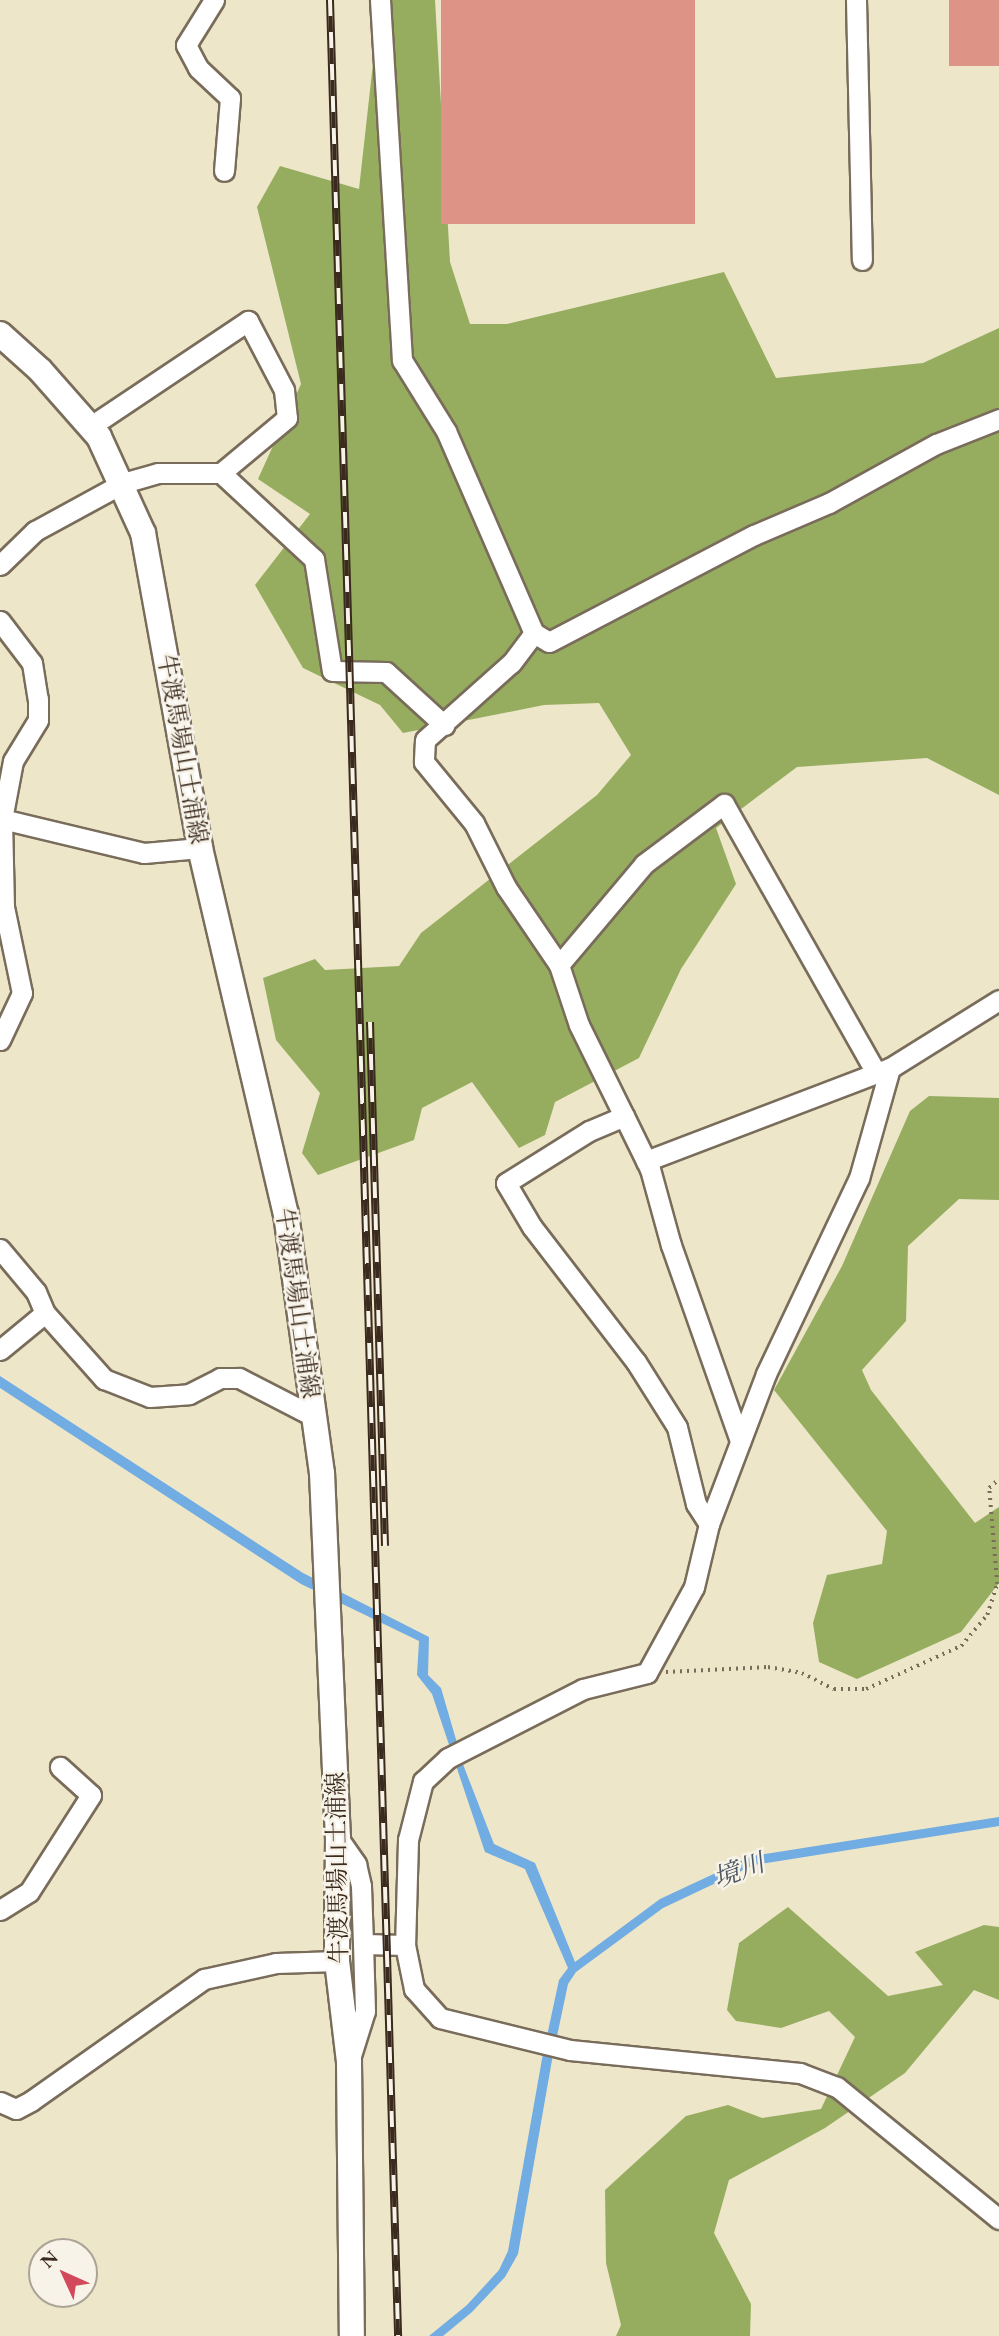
<!DOCTYPE html>
<html>
<head>
<meta charset="utf-8">
<style>
	body { margin:0 }
	#map { position:relative; width:999px; height:2336px; overflow:hidden; background:#ede6c9; font-family:"EB Garamond","Noto Serif JP",serif }
	div>[style] { position:absolute }
	[style*='--x'] { left:calc(var(--x)*1px); top:calc(var(--y)*1px); width:calc(var(--w)*1px); rotate:calc(var(--a)*1deg) }
	.forest>* { inset:0; background:#96ad5f }
	.water>* { inset:0; background:#71ace2 }
	.building>* { inset:0; background:#de9387; transform-origin:0 0 }
	.path>* { height:3.5px; margin-top:-1.75px; transform-origin:0; background:repeating-linear-gradient(90deg,#796c5a 0 2px,transparent 0 7px) }
	.roads { filter:drop-shadow(2px 0 #796c5a) drop-shadow(-2px 0 #796c5a) drop-shadow(0 2px #796c5a) drop-shadow(0 -2px #796c5a) }
	.minor>* { height:19px; margin:-9.5px; padding:0 9.5px; transform-origin:9.5px; border-radius:9.5px; background:#fff }
	.major>* { height:24px; margin:-12px; padding:0 12px; transform-origin:12px; border-radius:12px; background:#fff }
	.rail>* { height:8px; margin-top:-4px; transform-origin:0; background:repeating-linear-gradient(90deg,#f7f3e8 0 16px,#3b2a1e 0 32px); box-sizing:border-box; border-block:2px solid #3b2a1e }
	span { translate:-50% -50%; white-space:nowrap; text-align:center; line-height:1.15; -webkit-text-stroke:5px #f7f3e8; paint-order:stroke }
	.street-label { font-size:24px; color:#3b2a1e }
	.water-label { font-size:26px; color:#4e5863; font-style:italic }
	.north { position:absolute; left:28px; top:2238px; width:70px; height:70px; box-sizing:border-box; background:#f7f3e8; border:2px solid #aca397; border-radius:50%; rotate:315deg; font-size:19px; font-weight:700; line-height:28px; text-align:center; color:#3b2a1e }
	.north::after { content:''; display:block; margin:auto; width:24px; height:32px; background:#d1495b; clip-path:polygon(50% 0,100% 100%,50% 72%,0 100%) }
</style>
</head>
<body>
<div id="map">
	<div class="forest">
		<div style="clip-path:polygon(380px 0,435px 0,450px 262px,470px 324px,507px 324px,724px 272px,776px 378px,923px 363px,999px 328px,999px 795px,927px 758px,797px 767px,716px 828px,736px 884px,681px 969px,639px 1058px,555px 1102px,545px 1135px,519px 1148px,472px 1082px,422px 1108px,414px 1140px,318px 1175px,302px 1153px,320px 1093px,276px 1040px,263px 978px,315px 959px,325px 970px,399px 966px,421px 933px,597px 795px,631px 755px,599px 703px,544px 705px,403px 733px,380px 705px,303px 668px,255px 585px,310px 514px,258px 479px,301px 384px,257px 207px,280px 166px,359px 189px)"></div>
		<div style="clip-path:polygon(929px 1096px,999px 1098px,999px 1200px,959px 1199px,908px 1246px,906px 1321px,862px 1370px,871px 1390px,975px 1523px,999px 1507px,999px 1583px,961px 1632px,857px 1679px,819px 1662px,813px 1623px,827px 1575px,882px 1564px,887px 1531px,774px 1390px,842px 1266px,910px 1111px)"></div>
		<div style="clip-path:polygon(788px 1907px,888px 1996px,943px 1985px,915px 1952px,984px 1925px,999px 1927px,999px 2000px,974px 1990px,905px 2073px,825px 2128px,729px 2180px,714px 2233px,751px 2304px,750px 2336px,616px 2336px,621px 2325px,606px 2263px,605px 2190px,686px 2116px,728px 2105px,762px 2118px,821px 2109px,855px 2037px,829px 2011px,781px 2028px,736px 2021px,727px 2010px,739px 1943px)"></div>
	</div>
	<div class="water">
		<div style="clip-path:polygon(0 1376px,303px 1573px,429px 1637px,428px 1675px,441px 1688px,464px 1767px,494px 1844px,535px 1863px,575px 1962px,660px 1899px,752px 1856px,999px 1817px,999px 1826px,754px 1865px,663px 1908px,576px 1972px,568px 1984px,552px 2060px,518px 2254px,505px 2277px,472px 2312px,443px 2336px,429px 2336px,467px 2305px,499px 2270px,508px 2251px,542px 2059px,559px 1980px,568px 1968px,525px 1869px,485px 1852px,432px 1694px,417px 1675px,419px 1641px,301px 1584px,0 1388px)"></div>
	</div>
	<div class="building">
		<div style="left:441px;top:0;width:254px;height:224px"></div>
		<div style="left:949px;top:0;width:50px;height:66px"></div>
	</div>
	<div class="path">
		<div style="--x:666;--y:1672;--w:102;--a:-2.8"></div>
		<div style="--x:768;--y:1667;--w:35;--a:10"></div>
		<div style="--x:802;--y:1673;--w:36;--a:27"></div>
		<div style="--x:834;--y:1689;--w:32;--a:0"></div>
		<div style="--x:866;--y:1689;--w:104;--a:-24.4"></div>
		<div style="--x:961;--y:1646;--w:40;--a:-50"></div>
		<div style="--x:987;--y:1615;--w:33;--a:-72"></div>
		<div style="--x:997;--y:1584;--w:96;--a:-94.8"></div>
		<div style="--x:989;--y:1488;--w:13;--a:-42"></div>
	</div>
	<div class="roads">
		<div class="minor">
			<div style="--x:214;--y:0;--w:53;--a:121.9"></div>
			<div style="--x:186;--y:45;--w:26;--a:62"></div>
			<div style="--x:198;--y:68;--w:44;--a:43.2"></div>
			<div style="--x:230;--y:98;--w:73;--a:94.7"></div>
			<div style="--x:380;--y:0;--w:361;--a:86.5"></div>
			<div style="--x:402;--y:360;--w:84;--a:58.2"></div>
			<div style="--x:446;--y:431;--w:220;--a:66.5"></div>
			<div style="--x:534;--y:633;--w:17;--a:31"></div>
			<div style="--x:549;--y:642;--w:231;--a:-27.6"></div>
			<div style="--x:754;--y:535;--w:82;--a:-23.1"></div>
			<div style="--x:829;--y:503;--w:122;--a:-28.9"></div>
			<div style="--x:936;--y:444;--w:68;--a:-21.6"></div>
			<div style="--x:856;--y:0;--w:260;--a:88.7"></div>
			<div style="--x:91;--y:426;--w:189;--a:-33.8"></div>
			<div style="--x:248;--y:321;--w:78;--a:62.4"></div>
			<div style="--x:284;--y:390;--w:28;--a:84"></div>
			<div style="--x:287;--y:418;--w:86;--a:140.2"></div>
			<div style="--x:0;--y:565;--w:49;--a:-44.2"></div>
			<div style="--x:35;--y:531;--w:100;--a:-28.6"></div>
			<div style="--x:123;--y:483;--w:36;--a:-16"></div>
			<div style="--x:158;--y:473;--w:63;--a:0"></div>
			<div style="--x:221;--y:473;--w:127;--a:42.8"></div>
			<div style="--x:314;--y:559;--w:113;--a:80.9"></div>
			<div style="--x:332;--y:671;--w:54;--a:1.1"></div>
			<div style="--x:386;--y:672;--w:79;--a:42.4"></div>
			<div style="--x:0;--y:621;--w:53;--a:52.7"></div>
			<div style="--x:32;--y:663;--w:36;--a:81"></div>
			<div style="--x:38;--y:699;--w:21;--a:90"></div>
			<div style="--x:38;--y:720;--w:48;--a:121.4"></div>
			<div style="--x:13;--y:761;--w:59;--a:100.7"></div>
			<div style="--x:2;--y:819;--w:88;--a:88.7"></div>
			<div style="--x:4;--y:907;--w:88;--a:78.2"></div>
			<div style="--x:22;--y:993;--w:52;--a:115.1"></div>
			<div style="--x:534;--y:633;--w:38;--a:127"></div>
			<div style="--x:511;--y:663;--w:115;--a:138.2"></div>
			<div style="--x:425;--y:740;--w:22;--a:93"></div>
			<div style="--x:424;--y:762;--w:79;--a:50.7"></div>
			<div style="--x:474;--y:823;--w:72;--a:63.4"></div>
			<div style="--x:506;--y:887;--w:94;--a:55.8"></div>
			<div style="--x:559;--y:965;--w:63;--a:71.6"></div>
			<div style="--x:579;--y:1025;--w:102;--a:63.7"></div>
			<div style="--x:2;--y:819;--w:146;--a:13.5"></div>
			<div style="--x:144;--y:853;--w:56;--a:-5.1"></div>
			<div style="--x:559;--y:965;--w:132;--a:-49.9"></div>
			<div style="--x:644;--y:864;--w:100;--a:-36.9"></div>
			<div style="--x:724;--y:804;--w:309;--a:60.5"></div>
			<div style="--x:999;--y:1000;--w:128;--a:148"></div>
			<div style="--x:890;--y:1068;--w:114;--a:105.7"></div>
			<div style="--x:859;--y:1178;--w:217;--a:115.4"></div>
			<div style="--x:766;--y:1374;--w:160;--a:110.8"></div>
			<div style="--x:709;--y:1524;--w:65;--a:103.4"></div>
			<div style="--x:694;--y:1587;--w:98;--a:118.7"></div>
			<div style="--x:647;--y:1673;--w:66;--a:166"></div>
			<div style="--x:583;--y:1689;--w:152;--a:152.9"></div>
			<div style="--x:448;--y:1758;--w:34;--a:137"></div>
			<div style="--x:423;--y:1781;--w:61;--a:104.3"></div>
			<div style="--x:408;--y:1840;--w:105;--a:91.6"></div>
			<div style="--x:405;--y:1945;--w:45;--a:78.4"></div>
			<div style="--x:414;--y:1989;--w:39;--a:48"></div>
			<div style="--x:440;--y:2018;--w:134;--a:13.8"></div>
			<div style="--x:570;--y:2050;--w:231;--a:5.7"></div>
			<div style="--x:800;--y:2073;--w:40;--a:21"></div>
			<div style="--x:837;--y:2087;--w:209;--a:39.2"></div>
			<div style="--x:646;--y:1161;--w:258;--a:-20.9"></div>
			<div style="--x:0;--y:1249;--w:56;--a:50.1"></div>
			<div style="--x:36;--y:1292;--w:23;--a:67"></div>
			<div style="--x:45;--y:1313;--w:89;--a:48.2"></div>
			<div style="--x:104;--y:1379;--w:49;--a:21.4"></div>
			<div style="--x:150;--y:1397;--w:39;--a:-4"></div>
			<div style="--x:189;--y:1394;--w:35;--a:-27"></div>
			<div style="--x:220;--y:1378;--w:19;--a:0"></div>
			<div style="--x:239;--y:1378;--w:85;--a:27.2"></div>
			<div style="--x:0;--y:1350;--w:58;--a:-39.4"></div>
			<div style="--x:709;--y:1524;--w:24;--a:-123"></div>
			<div style="--x:696;--y:1504;--w:79;--a:-103.9"></div>
			<div style="--x:677;--y:1427;--w:77;--a:-122.2"></div>
			<div style="--x:636;--y:1362;--w:170;--a:-127.6"></div>
			<div style="--x:532;--y:1227;--w:51;--a:-120.6"></div>
			<div style="--x:506;--y:1183;--w:98;--a:-32.1"></div>
			<div style="--x:589;--y:1131;--w:38;--a:-23"></div>
			<div style="--x:624;--y:1116;--w:59;--a:63.9"></div>
			<div style="--x:650;--y:1169;--w:79;--a:74.6"></div>
			<div style="--x:671;--y:1245;--w:208;--a:70.6"></div>
			<div style="--x:338;--y:1838;--w:32;--a:55"></div>
			<div style="--x:356;--y:1864;--w:23;--a:77"></div>
			<div style="--x:361;--y:1886;--w:58;--a:88"></div>
			<div style="--x:363;--y:1944;--w:42;--a:1.4"></div>
			<div style="--x:0;--y:1910;--w:34;--a:-32"></div>
			<div style="--x:29;--y:1892;--w:115;--a:-57.4"></div>
			<div style="--x:91;--y:1795;--w:42;--a:-137.9"></div>
			<div style="--x:349;--y:2062;--w:53;--a:-72.6"></div>
			<div style="--x:365;--y:2011;--w:67;--a:-91.7"></div>
			<div style="--x:0;--y:2102;--w:17;--a:24"></div>
			<div style="--x:16;--y:2109;--w:17;--a:-28"></div>
			<div style="--x:31;--y:2101;--w:212;--a:-35.2"></div>
			<div style="--x:204;--y:1979;--w:74;--a:-12.5"></div>
			<div style="--x:276;--y:1963;--w:61;--a:-1.9"></div>
		</div>
		<div class="major">
			<div style="--x:0;--y:334;--w:54;--a:42"></div>
			<div style="--x:40;--y:370;--w:89;--a:48.6"></div>
			<div style="--x:99;--y:437;--w:106;--a:65.4"></div>
			<div style="--x:143;--y:533;--w:320;--a:79.7"></div>
			<div style="--x:200;--y:848;--w:376;--a:76.8"></div>
			<div style="--x:286;--y:1214;--w:261;--a:82.1"></div>
			<div style="--x:322;--y:1473;--w:365;--a:87.5"></div>
			<div style="--x:338;--y:1838;--w:123;--a:90.5"></div>
			<div style="--x:337;--y:1961;--w:102;--a:83.2"></div>
			<div style="--x:349;--y:2062;--w:274;--a:89.4"></div>
		</div>
	</div>
	<div class="rail">
		<div style="--x:330;--y:0;--w:2337;--a:88.33"></div>
		<div style="--x:370;--y:1022;--w:524;--a:88.36"></div>
	</div>
	<div class="street-label">
		<span style="left:183px;top:749px;rotate:80deg">牛渡馬場山土浦線</span>
		<span style="left:298px;top:1303px;rotate:82deg">牛渡馬場山土浦線</span>
		<span style="left:337px;top:1868px;rotate:-91deg">牛渡馬場山土浦線</span>
	</div>
	<div class="water-label">
		<span style="left:739px;top:1871px;rotate:-20deg">境川</span>
	</div>
	<div class="north">N</div>
</div>
</body>
</html>
